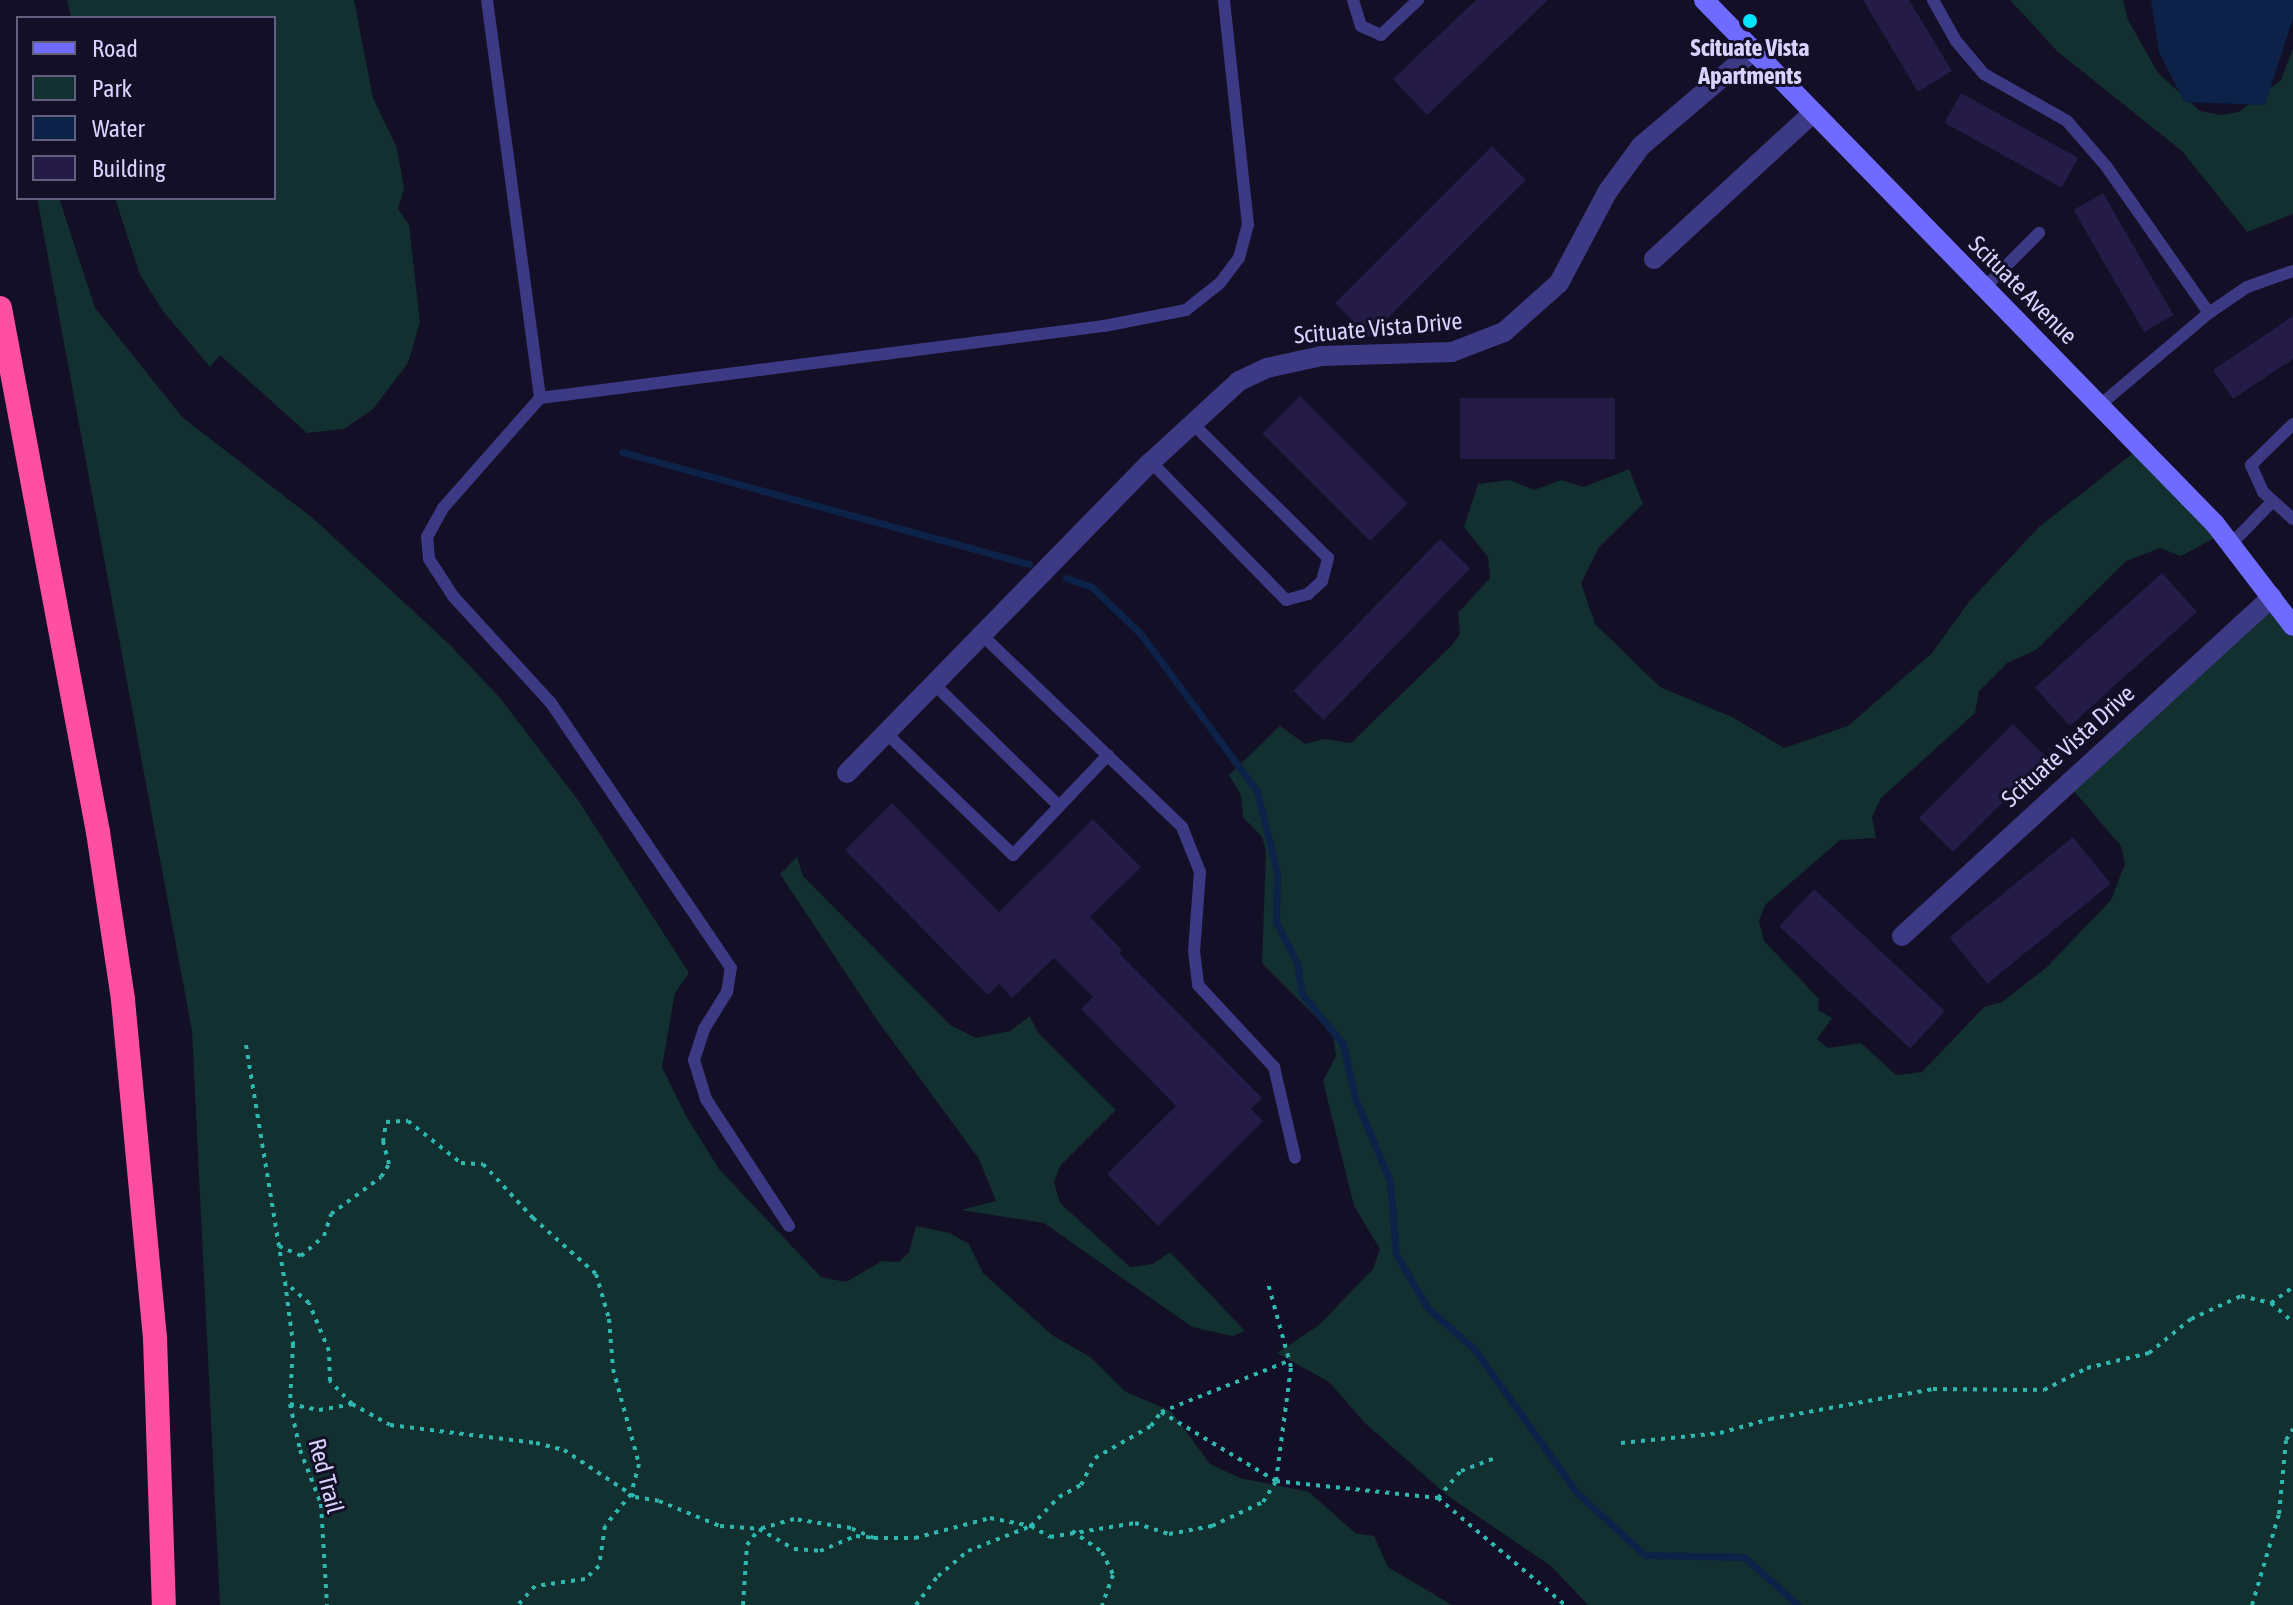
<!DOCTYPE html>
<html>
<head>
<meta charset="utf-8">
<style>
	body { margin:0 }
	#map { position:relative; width:2293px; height:1605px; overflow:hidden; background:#130f26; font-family:"Asap Condensed",sans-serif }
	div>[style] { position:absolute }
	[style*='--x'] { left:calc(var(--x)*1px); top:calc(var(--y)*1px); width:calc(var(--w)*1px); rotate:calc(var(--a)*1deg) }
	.green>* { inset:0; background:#12302f }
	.water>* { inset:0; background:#0c2248 }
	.stream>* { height:7px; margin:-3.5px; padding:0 3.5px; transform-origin:3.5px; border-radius:3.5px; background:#0c2248 }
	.building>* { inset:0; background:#241b47; transform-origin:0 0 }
	.path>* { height:4px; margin-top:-2px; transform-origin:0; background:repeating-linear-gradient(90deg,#2fb8b0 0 4px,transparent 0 10px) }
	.service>* { height:12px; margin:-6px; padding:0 6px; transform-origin:6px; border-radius:6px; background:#3d3a85 }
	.minor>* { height:20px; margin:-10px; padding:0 10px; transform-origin:10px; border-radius:10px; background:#3d3a85 }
	.secondary>* { height:20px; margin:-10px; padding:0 10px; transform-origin:10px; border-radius:10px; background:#6f6bff }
	.motorway>* { height:24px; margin:-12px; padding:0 12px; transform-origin:12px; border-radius:12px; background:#ff4fa3 }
	.dots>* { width:22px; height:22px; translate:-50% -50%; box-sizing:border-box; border:4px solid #130f26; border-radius:50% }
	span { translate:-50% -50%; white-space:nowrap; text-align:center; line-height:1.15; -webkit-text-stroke:6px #130f26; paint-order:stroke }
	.poi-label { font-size:24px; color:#d9d4ff; font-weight:700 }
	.street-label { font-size:24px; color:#d9d4ff }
	.legend { position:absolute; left:16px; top:16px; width:260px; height:184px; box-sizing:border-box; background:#130f26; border:2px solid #625e7d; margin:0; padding:10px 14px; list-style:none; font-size:24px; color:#d9d4ff }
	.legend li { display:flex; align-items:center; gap:16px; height:40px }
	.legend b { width:40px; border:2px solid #625e7d }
</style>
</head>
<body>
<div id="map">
	<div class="green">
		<div style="clip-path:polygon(67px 0,354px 0,373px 98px,397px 148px,404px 188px,398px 209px,409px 225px,420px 322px,408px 363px,373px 409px,344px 429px,307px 433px,220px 355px,210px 367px,163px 311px,140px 275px,115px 198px,274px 198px,274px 18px,71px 18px)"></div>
		<div style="clip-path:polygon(2010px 0,2123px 0,2128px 20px,2158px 73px,2200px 111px,2221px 115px,2239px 112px,2281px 80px,2293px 48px,2293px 214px,2247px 232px,2182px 151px,2057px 51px)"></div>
		<div style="clip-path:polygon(37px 198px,59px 198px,95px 308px,182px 417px,315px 520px,450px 645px,500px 698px,578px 800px,689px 973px,675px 993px,662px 1067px,686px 1116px,719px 1169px,821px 1277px,846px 1282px,882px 1261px,899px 1262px,909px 1252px,916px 1226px,950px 1233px,969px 1244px,983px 1273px,1052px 1335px,1090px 1357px,1126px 1392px,1171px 1411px,1210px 1464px,1240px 1478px,1309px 1492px,1355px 1533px,1374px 1536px,1388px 1567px,1452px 1605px,220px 1605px,192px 1031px)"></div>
		<div style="clip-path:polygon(2141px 447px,2220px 535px,2181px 556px,2160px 548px,2126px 561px,2036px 650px,2007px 663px,1979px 691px,1975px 713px,1881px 798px,1872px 817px,1876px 838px,1840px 840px,1765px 905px,1759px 921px,1764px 941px,1819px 999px,1818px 1010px,1832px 1018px,1817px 1039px,1828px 1048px,1861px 1043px,1896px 1075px,1922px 1072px,1984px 1007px,2002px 1002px,2047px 967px,2111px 900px,2125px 864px,2121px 846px,2067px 783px,2273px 598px,2293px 623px,2293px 1605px,1588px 1605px,1551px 1566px,1448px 1496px,1365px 1423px,1329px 1382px,1277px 1353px,1319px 1325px,1373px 1269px,1380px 1249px,1354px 1206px,1323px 1081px,1336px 1056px,1333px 1034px,1262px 963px,1266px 851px,1262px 837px,1243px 817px,1241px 795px,1229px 775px,1280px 726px,1305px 744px,1324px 739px,1351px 743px,1452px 645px,1460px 634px,1458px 613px,1490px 578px,1488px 557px,1464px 527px,1478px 484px,1510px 480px,1534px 490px,1561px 480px,1584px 487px,1629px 469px,1643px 504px,1599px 547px,1581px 583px,1595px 624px,1660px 687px,1732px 717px,1784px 748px,1848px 726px,1932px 653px,1968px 603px,2039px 527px)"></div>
		<div style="clip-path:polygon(797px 857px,803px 876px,950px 1025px,976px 1038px,1010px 1031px,1030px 1016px,1038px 1033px,1116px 1110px,1060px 1166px,1054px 1182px,1060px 1203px,1130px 1267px,1153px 1264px,1170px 1252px,1245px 1331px,1232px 1336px,1192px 1327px,1044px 1223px,961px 1210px,996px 1201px,979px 1159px,877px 1020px,780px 874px)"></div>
	</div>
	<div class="water">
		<div style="clip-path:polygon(2151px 0,2293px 0,2293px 18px,2265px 105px,2184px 102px,2159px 52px)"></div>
	</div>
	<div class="stream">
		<div style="--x:622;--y:452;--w:422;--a:15.4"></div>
		<div style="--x:1066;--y:578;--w:28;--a:19"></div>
		<div style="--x:1092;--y:587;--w:66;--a:43.8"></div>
		<div style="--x:1140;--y:633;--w:197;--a:53.5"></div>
		<div style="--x:1257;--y:791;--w:83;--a:76.1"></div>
		<div style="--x:1277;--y:872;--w:50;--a:91.1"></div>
		<div style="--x:1276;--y:922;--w:46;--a:62.9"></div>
		<div style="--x:1297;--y:963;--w:31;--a:81"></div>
		<div style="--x:1302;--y:994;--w:65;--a:50.6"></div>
		<div style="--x:1343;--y:1044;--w:55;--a:77.5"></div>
		<div style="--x:1355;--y:1098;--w:90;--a:67.1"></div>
		<div style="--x:1390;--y:1181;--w:73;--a:85.3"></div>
		<div style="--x:1396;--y:1254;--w:61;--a:59.7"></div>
		<div style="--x:1427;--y:1307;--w:64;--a:41.9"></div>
		<div style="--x:1475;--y:1350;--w:176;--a:54.5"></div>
		<div style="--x:1577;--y:1493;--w:92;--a:42.4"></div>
		<div style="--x:1645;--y:1555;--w:99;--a:1.2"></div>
		<div style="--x:1744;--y:1557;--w:72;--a:41.6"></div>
	</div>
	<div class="building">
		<div style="clip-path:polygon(1476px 0,1548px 0,1427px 115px,1393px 79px)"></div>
		<div style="clip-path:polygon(1863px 0,1909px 0,1952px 71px,1918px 92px)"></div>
		<div style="left:1961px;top:93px;width:134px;height:34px;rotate:29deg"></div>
		<div style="left:1492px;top:146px;width:48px;height:222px;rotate:45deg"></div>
		<div style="left:2103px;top:193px;width:141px;height:34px;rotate:60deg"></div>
		<div style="clip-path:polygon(2293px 316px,2293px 359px,2233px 399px,2213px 370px)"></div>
		<div style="left:1300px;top:396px;width:152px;height:53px;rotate:45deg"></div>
		<div style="left:1460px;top:398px;width:155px;height:61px"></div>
		<div style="left:1440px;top:539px;width:42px;height:211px;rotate:44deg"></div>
		<div style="left:2162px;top:573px;width:52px;height:171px;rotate:48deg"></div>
		<div style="left:2013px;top:724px;width:48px;height:133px;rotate:45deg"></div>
		<div style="clip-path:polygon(892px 803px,999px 912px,1093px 819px,1141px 867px,1090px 917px,1122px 950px,1119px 953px,1262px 1098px,1251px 1109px,1263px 1121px,1158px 1226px,1107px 1174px,1176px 1106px,1081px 1009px,1093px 997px,1054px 958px,1012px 998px,999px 984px,988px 995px,845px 850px)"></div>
		<div style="left:2073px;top:837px;width:60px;height:159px;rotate:51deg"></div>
		<div style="left:1814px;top:889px;width:179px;height:51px;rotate:43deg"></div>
	</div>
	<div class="path">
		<div style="--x:246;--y:1045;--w:240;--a:80.7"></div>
		<div style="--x:279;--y:1246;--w:24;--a:24"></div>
		<div style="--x:301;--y:1256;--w:30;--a:-41"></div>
		<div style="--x:324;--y:1236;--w:23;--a:-72"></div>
		<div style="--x:331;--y:1214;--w:62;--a:-36.5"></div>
		<div style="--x:381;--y:1177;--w:15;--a:-58"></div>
		<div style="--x:389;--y:1164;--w:23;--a:-105"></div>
		<div style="--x:383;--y:1142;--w:20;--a:-81"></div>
		<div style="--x:386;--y:1122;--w:22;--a:-3"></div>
		<div style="--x:408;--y:1121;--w:68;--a:38.4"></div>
		<div style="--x:461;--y:1163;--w:22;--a:3"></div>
		<div style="--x:483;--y:1164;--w:74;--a:47.2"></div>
		<div style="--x:533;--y:1218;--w:84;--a:41.6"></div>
		<div style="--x:596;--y:1274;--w:47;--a:73.9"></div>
		<div style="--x:609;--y:1319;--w:50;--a:85.4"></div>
		<div style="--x:613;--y:1369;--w:98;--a:74.7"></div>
		<div style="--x:639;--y:1464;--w:31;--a:105"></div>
		<div style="--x:631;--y:1494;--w:41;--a:129.1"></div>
		<div style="--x:605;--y:1526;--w:40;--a:98.5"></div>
		<div style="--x:599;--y:1566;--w:19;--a:137"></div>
		<div style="--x:585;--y:1579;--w:50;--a:172"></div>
		<div style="--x:535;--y:1586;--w:25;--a:132"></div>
		<div style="--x:2271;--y:1303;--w:27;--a:-36"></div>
		<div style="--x:290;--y:1404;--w:47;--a:77.7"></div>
		<div style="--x:300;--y:1450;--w:58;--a:68.7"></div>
		<div style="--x:321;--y:1504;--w:101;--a:86.6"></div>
		<div style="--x:352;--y:1404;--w:32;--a:-134"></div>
		<div style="--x:330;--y:1381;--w:30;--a:-92"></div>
		<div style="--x:329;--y:1351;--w:52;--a:-112.6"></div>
		<div style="--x:309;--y:1303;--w:32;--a:-139"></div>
		<div style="--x:285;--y:1282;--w:63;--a:82.6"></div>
		<div style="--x:293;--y:1344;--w:60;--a:92.9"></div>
		<div style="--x:290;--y:1404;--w:30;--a:12"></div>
		<div style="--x:319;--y:1410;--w:34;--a:-10"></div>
		<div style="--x:352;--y:1404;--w:43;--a:28.9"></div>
		<div style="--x:390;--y:1425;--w:147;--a:7"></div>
		<div style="--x:536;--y:1443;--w:29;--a:14"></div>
		<div style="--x:564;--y:1450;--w:85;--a:33.5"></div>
		<div style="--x:635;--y:1497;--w:24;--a:9"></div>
		<div style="--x:659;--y:1501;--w:66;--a:22.3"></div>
		<div style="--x:720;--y:1526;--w:39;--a:4"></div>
		<div style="--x:1161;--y:1412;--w:134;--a:31"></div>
		<div style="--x:1276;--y:1481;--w:163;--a:6"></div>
		<div style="--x:1438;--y:1498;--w:166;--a:40.1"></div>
		<div style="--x:1621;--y:1443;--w:100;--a:-5.8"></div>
		<div style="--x:1720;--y:1433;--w:52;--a:-15.6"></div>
		<div style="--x:1770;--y:1419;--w:166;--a:-10.4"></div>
		<div style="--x:1933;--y:1389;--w:111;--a:0.5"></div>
		<div style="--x:2044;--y:1390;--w:48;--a:-27.1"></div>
		<div style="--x:2087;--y:1368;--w:64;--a:-13.6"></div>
		<div style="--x:2149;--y:1353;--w:54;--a:-39"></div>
		<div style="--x:2191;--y:1319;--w:55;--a:-24.7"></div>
		<div style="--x:2241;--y:1296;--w:31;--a:13"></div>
		<div style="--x:2271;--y:1303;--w:29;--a:41"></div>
		<div style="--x:1438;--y:1498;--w:35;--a:-50"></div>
		<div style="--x:1461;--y:1471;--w:34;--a:-21"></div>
		<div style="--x:1072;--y:1531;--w:37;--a:35"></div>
		<div style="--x:1102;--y:1552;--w:25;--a:64"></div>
		<div style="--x:1113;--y:1575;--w:32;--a:110"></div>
		<div style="--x:874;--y:1538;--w:25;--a:-157"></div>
		<div style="--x:851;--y:1528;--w:58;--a:-171"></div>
		<div style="--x:794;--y:1519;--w:36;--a:164"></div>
		<div style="--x:759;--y:1529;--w:40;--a:29.7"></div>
		<div style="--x:794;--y:1549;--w:26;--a:4"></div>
		<div style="--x:820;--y:1551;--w:39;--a:-23"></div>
		<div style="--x:856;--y:1536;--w:18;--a:6"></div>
		<div style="--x:874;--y:1538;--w:41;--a:0"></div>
		<div style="--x:915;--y:1538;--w:78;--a:-14.9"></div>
		<div style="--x:990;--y:1518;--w:42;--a:11"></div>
		<div style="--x:1031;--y:1526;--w:22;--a:30"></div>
		<div style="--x:1050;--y:1537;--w:86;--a:-9.4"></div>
		<div style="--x:1135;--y:1523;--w:36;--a:18"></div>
		<div style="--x:1169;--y:1534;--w:44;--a:-10.5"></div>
		<div style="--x:1212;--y:1526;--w:56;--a:-25.2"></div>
		<div style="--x:1263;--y:1502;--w:25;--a:-58"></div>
		<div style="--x:1276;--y:1481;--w:115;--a:-82.5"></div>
		<div style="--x:1291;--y:1367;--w:90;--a:-105.4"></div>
		<div style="--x:743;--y:1605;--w:60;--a:-86.2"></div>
		<div style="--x:747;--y:1545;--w:20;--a:-53"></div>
		<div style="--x:916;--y:1605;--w:36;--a:-53"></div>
		<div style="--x:938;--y:1576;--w:39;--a:-40"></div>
		<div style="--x:968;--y:1551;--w:68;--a:-21.6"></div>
		<div style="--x:1031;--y:1526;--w:40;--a:-46"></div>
		<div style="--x:1059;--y:1497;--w:25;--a:-29"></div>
		<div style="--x:1081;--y:1485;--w:30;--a:-63"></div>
		<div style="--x:1095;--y:1458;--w:64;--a:-29.7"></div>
		<div style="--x:1151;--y:1426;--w:17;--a:-54"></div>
		<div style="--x:1161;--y:1412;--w:140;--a:-21.8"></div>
		<div style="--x:2252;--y:1605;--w:95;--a:-73.5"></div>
		<div style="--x:2279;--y:1514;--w:74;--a:-84.6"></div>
		<div style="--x:2286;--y:1440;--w:13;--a:-58"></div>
	</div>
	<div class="service">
		<div style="--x:487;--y:0;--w:402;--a:82.4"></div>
		<div style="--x:1353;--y:0;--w:27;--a:73"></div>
		<div style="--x:1361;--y:26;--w:22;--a:24"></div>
		<div style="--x:1381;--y:35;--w:51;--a:-43.4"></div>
		<div style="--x:1933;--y:0;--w:47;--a:60.7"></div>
		<div style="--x:1956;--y:41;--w:43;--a:49.7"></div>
		<div style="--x:1984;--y:74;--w:95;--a:29.5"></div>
		<div style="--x:2067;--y:121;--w:60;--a:49.1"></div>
		<div style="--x:2106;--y:166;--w:179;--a:55"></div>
		<div style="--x:1984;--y:288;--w:78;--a:-45"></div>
		<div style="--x:2100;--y:405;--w:143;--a:-40.2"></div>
		<div style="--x:2209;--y:313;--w:46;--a:-34.4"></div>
		<div style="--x:2247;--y:287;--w:49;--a:-19.2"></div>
		<div style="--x:2293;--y:424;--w:59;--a:135.7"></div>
		<div style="--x:2251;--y:465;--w:30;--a:66"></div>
		<div style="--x:2263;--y:492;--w:40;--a:42"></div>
		<div style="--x:1151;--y:462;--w:193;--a:45.6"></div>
		<div style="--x:1286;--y:600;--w:23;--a:-15"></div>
		<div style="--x:1308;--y:594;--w:19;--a:-43"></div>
		<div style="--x:1322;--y:581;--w:24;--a:-75"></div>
		<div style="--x:1328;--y:558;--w:192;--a:-135.2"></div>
		<div style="--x:2231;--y:544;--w:60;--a:-45.7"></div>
		<div style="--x:983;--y:636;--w:276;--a:43.8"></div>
		<div style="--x:1182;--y:827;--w:48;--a:68.2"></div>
		<div style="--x:1200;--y:872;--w:79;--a:94.3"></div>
		<div style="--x:1194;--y:951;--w:34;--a:83"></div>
		<div style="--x:1198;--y:985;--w:112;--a:47.2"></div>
		<div style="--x:1274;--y:1067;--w:93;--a:77"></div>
		<div style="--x:935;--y:685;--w:173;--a:44.3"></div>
		<div style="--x:887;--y:734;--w:175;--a:43.8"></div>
		<div style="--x:1013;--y:855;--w:138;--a:-46.5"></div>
		<div style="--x:789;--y:1226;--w:152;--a:-123.2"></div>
		<div style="--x:706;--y:1099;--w:41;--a:-107.1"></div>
		<div style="--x:694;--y:1060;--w:33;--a:-72"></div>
		<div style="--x:704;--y:1029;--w:44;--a:-58.1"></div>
		<div style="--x:727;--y:992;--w:24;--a:-81"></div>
		<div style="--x:731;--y:968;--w:322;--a:-124.2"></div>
		<div style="--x:550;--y:702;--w:144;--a:-132.5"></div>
		<div style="--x:453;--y:596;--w:44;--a:-123"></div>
		<div style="--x:429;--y:559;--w:22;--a:-95"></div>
		<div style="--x:427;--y:537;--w:33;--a:-61"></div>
		<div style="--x:443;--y:508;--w:147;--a:-48.6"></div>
		<div style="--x:540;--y:398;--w:569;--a:-7.28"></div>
		<div style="--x:1104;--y:326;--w:84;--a:-11"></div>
		<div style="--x:1186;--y:310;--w:43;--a:-38.5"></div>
		<div style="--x:1220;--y:283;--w:31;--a:-53"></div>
		<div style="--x:1239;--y:258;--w:34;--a:-75"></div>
		<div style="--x:1248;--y:225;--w:226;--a:-96.1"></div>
	</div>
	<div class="minor">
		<div style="--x:1654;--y:259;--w:216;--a:-42.6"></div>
		<div style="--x:847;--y:773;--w:435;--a:-45.7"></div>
		<div style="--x:1151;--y:462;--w:120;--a:-42.6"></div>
		<div style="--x:1239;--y:381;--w:31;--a:-25"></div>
		<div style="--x:1267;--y:368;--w:56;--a:-12.3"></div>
		<div style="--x:1322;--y:356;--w:130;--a:-1.8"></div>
		<div style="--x:1452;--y:352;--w:56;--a:-21"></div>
		<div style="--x:1504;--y:332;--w:74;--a:-41.7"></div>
		<div style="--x:1559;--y:283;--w:104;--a:-62"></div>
		<div style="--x:1608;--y:191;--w:56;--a:-53.7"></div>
		<div style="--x:1641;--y:146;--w:147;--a:-40.3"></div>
		<div style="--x:1902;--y:936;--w:502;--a:-42.5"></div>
	</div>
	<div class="secondary">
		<div style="--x:1704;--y:0;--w:732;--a:45.72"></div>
		<div style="--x:2215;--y:524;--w:128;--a:52.6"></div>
	</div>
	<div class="motorway">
		<div style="--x:0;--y:308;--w:533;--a:79.41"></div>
		<div style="--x:98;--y:832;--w:170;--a:81.5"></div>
		<div style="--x:123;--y:1000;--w:340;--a:84.6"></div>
		<div style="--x:155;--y:1338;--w:267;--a:88.1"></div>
	</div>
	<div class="dots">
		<div style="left:1750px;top:21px;background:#00e5ff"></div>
	</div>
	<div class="poi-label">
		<span style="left:1750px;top:62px">Scituate Vista<br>Apartments</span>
	</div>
	<div class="street-label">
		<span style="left:2023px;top:290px;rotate:45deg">Scituate Avenue</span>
		<span style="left:1378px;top:328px;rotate:-5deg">Scituate Vista Drive</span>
		<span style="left:2068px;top:746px;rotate:-42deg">Scituate Vista Drive</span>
		<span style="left:326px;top:1476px;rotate:75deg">Red Trail</span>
	</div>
	<ul class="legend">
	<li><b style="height:10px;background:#6f6bff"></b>Road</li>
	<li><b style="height:22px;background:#12302f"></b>Park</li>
	<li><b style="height:22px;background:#0c2248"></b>Water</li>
	<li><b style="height:22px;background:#241b47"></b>Building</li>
	</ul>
</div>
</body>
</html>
